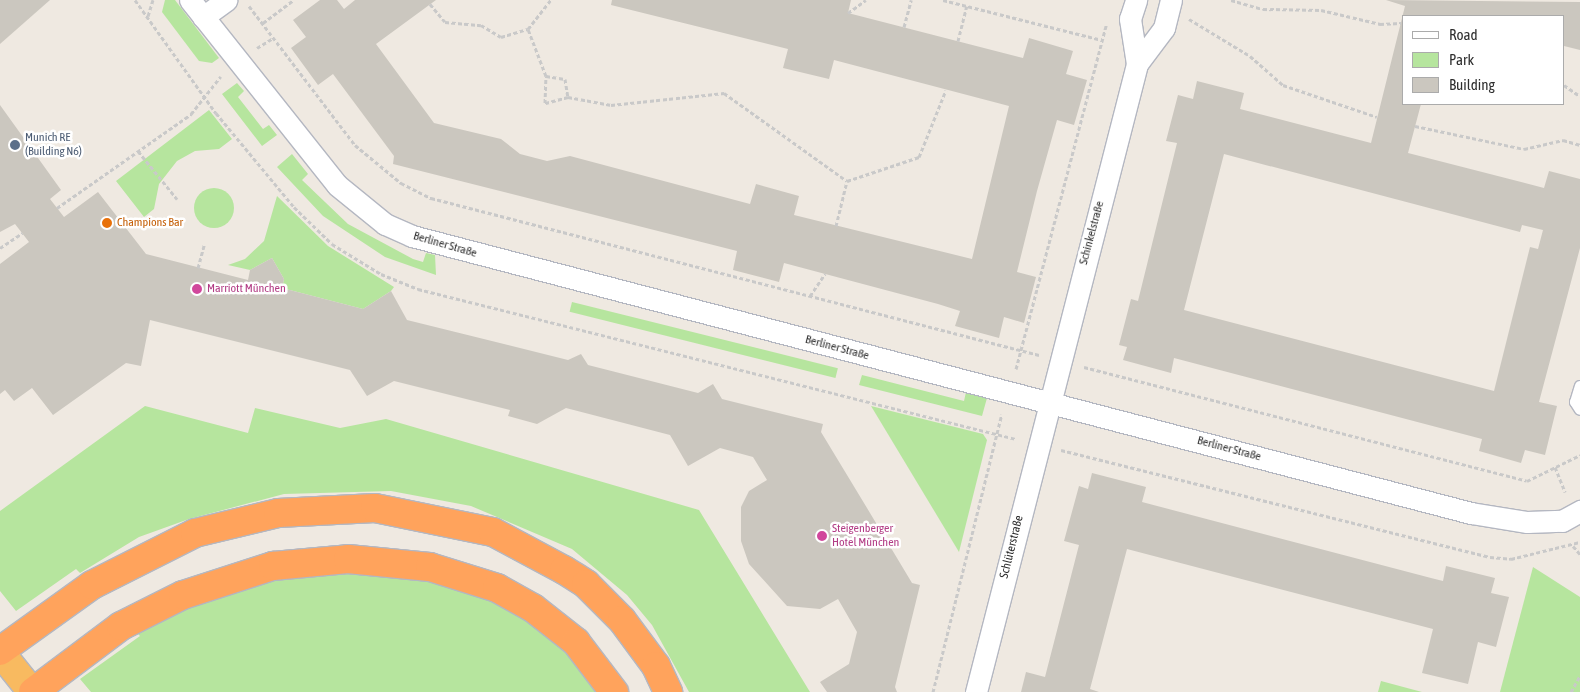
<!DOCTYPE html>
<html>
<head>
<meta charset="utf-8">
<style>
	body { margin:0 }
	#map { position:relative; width:1580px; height:692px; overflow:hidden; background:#efe9e1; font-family:"Asap Condensed",sans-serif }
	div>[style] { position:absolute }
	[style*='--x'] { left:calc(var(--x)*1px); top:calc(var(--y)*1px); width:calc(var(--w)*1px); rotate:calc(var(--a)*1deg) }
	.green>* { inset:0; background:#b6e59e; transform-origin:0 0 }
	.round { border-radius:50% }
	.building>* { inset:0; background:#cbc7bf }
	.path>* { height:3px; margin-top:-1.5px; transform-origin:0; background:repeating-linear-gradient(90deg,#c9c9c9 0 4px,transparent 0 6.5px) }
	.roads { filter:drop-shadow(1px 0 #b4b7c1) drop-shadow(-1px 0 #b4b7c1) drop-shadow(0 1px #b4b7c1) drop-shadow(0 -1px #b4b7c1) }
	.service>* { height:10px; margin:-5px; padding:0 5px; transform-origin:5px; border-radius:5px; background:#fff }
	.minor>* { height:21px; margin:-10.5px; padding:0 10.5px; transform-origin:10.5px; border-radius:10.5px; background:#fff }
	.trunk>* { height:28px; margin:-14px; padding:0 14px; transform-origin:14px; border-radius:14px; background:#f8ba60 }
	.motorway>* { height:28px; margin:-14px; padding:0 14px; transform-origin:14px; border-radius:14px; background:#ffa35c }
	.dots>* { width:14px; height:14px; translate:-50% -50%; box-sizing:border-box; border:2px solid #fff; border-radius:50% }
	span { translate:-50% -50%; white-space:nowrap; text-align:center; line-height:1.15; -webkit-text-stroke:5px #fff; paint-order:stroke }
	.service-label { font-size:12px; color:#4e5e75 }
	.left { translate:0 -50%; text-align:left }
	.food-label { font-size:12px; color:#c56008 }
	.street-label { font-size:12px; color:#2e2e2e }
	.hotel-label { font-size:12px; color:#b23c85 }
	.legend { position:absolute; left:1402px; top:15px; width:162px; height:90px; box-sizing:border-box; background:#fff; border:1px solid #ababab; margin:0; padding:6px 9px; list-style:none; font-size:15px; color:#2e2e2e }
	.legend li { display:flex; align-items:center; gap:10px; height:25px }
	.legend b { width:25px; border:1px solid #ababab }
</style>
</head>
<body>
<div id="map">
	<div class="green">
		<div style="clip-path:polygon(165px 0,175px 0,219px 58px,212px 63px,199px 61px,162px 12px)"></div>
		<div style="clip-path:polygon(237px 83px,244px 91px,238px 97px,263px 129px,269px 125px,277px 135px,262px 146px,222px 94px)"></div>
		<div style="clip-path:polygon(209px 110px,232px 139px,219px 149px,195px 151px,177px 161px,159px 184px,154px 209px,144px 217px,116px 181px)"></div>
		<div style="clip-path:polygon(292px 154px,308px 174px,302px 180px,348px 224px,413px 259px,423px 262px,426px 253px,435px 255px,436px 275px,385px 257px,323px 216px,277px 167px)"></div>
		<div class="round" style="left:194px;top:188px;width:40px;height:40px"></div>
		<div style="clip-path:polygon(277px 196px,328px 246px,394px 287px,391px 291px,363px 309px,282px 288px,284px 279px,272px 258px,250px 270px,228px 265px,245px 259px,264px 241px)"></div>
		<div style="left:572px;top:302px;width:274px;height:10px;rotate:14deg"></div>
		<div style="clip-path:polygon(862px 375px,964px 401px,966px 392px,987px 398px,982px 416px,859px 385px)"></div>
		<div style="clip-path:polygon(145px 406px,248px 433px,255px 408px,340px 428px,386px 419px,699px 510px,810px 692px,689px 692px,652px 625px,627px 595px,572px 549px,471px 506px,391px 491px,284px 494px,189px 519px,139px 537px,80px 573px,76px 569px,16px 611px,0 591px,0 511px)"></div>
		<div style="clip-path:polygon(871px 406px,983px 434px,987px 440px,959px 552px)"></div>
		<div style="clip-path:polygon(1533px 567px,1580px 597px,1580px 692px,1500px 692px)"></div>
		<div style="clip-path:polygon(333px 569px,413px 574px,509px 606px,558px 640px,601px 692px,91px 692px,80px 679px,140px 636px,136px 632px,166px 616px,248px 582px)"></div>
		<div style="clip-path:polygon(1381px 681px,1422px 692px,1378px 692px)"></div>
	</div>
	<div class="building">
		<div style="clip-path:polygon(0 0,50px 0,0 44px)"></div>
		<div style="clip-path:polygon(320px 0,337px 0,344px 9px,355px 0,436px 0,376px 44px,434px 123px,501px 139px,520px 154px,547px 161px,570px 156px,750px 204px,756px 184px,799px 196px,794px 215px,972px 259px,1009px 106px,834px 60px,829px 79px,783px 68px,788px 49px,611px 5px,612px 0,851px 0,848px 13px,1023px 58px,1029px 38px,1073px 51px,1066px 74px,1087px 80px,1074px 125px,1057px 120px,1037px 191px,1017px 272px,1036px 277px,1024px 323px,1004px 317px,999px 338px,955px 326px,960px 311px,938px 304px,784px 263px,779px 282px,733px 270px,737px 251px,393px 164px,394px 156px,333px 74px,318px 85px,291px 48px,306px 37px,293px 20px)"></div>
		<div style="clip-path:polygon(evenodd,1386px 0,1580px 2px,1580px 50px,1564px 46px,1564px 16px,1404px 16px,1404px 104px,1421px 104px,1408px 153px,1544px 188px,1549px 171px,1580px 179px,1580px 248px,1539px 402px,1557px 406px,1545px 455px,1525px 450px,1521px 463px,1479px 451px,1482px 439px,1174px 358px,1171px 373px,1123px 360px,1127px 347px,1119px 345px,1131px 299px,1138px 301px,1177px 143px,1166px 141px,1178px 95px,1193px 99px,1197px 81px,1244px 93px,1240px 109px,1371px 143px,1405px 6px,1386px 0,1224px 154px,1520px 232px,1522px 225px,1543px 230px,1538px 249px,1530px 247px,1494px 391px,1184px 310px,1224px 154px)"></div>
		<div style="clip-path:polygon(0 105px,61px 190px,50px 199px,64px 217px,98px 192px,146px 254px,248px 280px,250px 270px,272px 258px,284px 279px,282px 288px,363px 309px,391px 291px,407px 320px,568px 360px,581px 354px,588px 365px,698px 393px,713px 384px,722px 399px,823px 424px,821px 432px,867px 508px,912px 583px,920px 585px,895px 687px,897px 692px,827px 692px,820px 682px,849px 664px,857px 632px,838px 599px,820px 609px,787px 606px,749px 564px,741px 541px,741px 507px,749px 491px,767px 480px,753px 457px,720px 448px,688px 466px,670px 435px,566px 408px,537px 424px,508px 416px,510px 410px,394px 381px,367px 396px,350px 370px,150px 320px,141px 366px,126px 363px,53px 415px,32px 388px,14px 401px,5px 390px,0 394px,0 264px,29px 242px,15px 224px,0 232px)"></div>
		<div style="clip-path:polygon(1092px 473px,1146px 487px,1142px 502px,1431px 578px,1443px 581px,1446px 566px,1495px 578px,1491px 593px,1509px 597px,1496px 647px,1478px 642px,1468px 684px,1422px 673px,1433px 629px,1127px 549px,1090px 689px,1099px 692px,1021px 692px,1026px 672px,1045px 677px,1079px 545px,1064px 541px,1079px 486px,1088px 489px)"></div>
	</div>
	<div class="path">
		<div style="--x:135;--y:0;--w:139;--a:54.4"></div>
		<div style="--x:216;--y:113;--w:122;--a:50.3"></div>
		<div style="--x:294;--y:207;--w:53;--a:44.2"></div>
		<div style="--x:332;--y:244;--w:57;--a:31.5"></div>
		<div style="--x:381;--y:274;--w:40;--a:22"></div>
		<div style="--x:418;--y:289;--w:617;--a:14.08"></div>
		<div style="--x:943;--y:0;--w:164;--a:14.1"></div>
		<div style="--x:1231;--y:0;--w:33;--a:16"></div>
		<div style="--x:1263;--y:9;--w:58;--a:1"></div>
		<div style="--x:1321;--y:10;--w:61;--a:13.3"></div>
		<div style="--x:1380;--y:24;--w:21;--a:-3"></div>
		<div style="--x:430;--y:4;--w:23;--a:50"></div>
		<div style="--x:445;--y:22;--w:36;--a:5"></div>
		<div style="--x:481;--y:25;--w:23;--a:31"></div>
		<div style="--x:501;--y:37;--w:28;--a:-17"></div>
		<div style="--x:249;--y:6;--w:175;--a:52.7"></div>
		<div style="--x:355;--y:145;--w:60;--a:39.6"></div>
		<div style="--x:401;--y:183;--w:34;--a:27"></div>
		<div style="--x:431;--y:198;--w:628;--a:14.48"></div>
		<div style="--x:848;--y:13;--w:22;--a:-36"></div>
		<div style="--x:148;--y:16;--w:17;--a:-73"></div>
		<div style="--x:1189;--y:19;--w:71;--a:31.2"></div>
		<div style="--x:1250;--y:56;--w:44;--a:41.3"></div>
		<div style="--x:1283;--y:85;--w:99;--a:18.8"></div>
		<div style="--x:263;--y:23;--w:39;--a:-37"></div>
		<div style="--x:904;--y:27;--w:28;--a:-75"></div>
		<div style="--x:958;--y:41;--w:36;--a:-76"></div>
		<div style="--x:257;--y:48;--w:19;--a:-32"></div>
		<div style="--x:546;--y:76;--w:19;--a:9"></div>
		<div style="--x:565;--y:79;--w:18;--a:81"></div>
		<div style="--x:568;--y:97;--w:24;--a:165"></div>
		<div style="--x:545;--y:103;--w:27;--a:-88"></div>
		<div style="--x:546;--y:76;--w:50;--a:-111"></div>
		<div style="--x:528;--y:29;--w:37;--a:-52"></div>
		<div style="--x:1564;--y:85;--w:19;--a:35"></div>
		<div style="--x:568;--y:97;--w:44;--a:10.5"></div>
		<div style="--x:611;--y:105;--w:114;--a:-6.1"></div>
		<div style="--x:724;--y:93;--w:151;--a:35.6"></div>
		<div style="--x:847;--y:181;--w:76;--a:-18.4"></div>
		<div style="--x:919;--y:157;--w:72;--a:-68.1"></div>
		<div style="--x:1415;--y:126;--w:111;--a:11.9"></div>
		<div style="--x:1524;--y:149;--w:40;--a:-13"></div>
		<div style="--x:1563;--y:140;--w:18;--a:16"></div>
		<div style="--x:138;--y:151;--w:62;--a:50.9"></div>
		<div style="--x:57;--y:208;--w:164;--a:-35"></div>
		<div style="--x:191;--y:114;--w:48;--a:-51.7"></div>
		<div style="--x:836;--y:226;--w:46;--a:-76.3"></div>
		<div style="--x:0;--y:248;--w:27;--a:-34"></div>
		<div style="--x:198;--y:268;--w:24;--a:-75"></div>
		<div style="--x:810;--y:296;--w:27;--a:-56"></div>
		<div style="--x:1084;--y:367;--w:457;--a:14.4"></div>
		<div style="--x:1527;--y:481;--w:59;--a:-26.1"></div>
		<div style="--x:1016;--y:369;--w:356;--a:-75.3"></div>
		<div style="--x:1061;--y:450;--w:442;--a:14"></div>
		<div style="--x:1490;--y:557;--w:21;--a:5"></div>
		<div style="--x:1511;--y:559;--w:71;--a:-13.8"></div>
		<div style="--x:1555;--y:467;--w:27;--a:68"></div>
		<div style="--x:1573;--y:546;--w:11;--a:49"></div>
		<div style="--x:933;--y:692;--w:286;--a:-76.1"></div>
		<div style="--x:1571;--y:692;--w:18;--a:-61"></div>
	</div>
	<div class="roads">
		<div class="service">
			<div style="--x:1580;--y:386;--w:17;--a:107"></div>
			<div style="--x:1575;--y:402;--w:9;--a:58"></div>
		</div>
		<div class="minor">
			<div style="--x:190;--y:0;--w:236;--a:51.5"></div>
			<div style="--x:337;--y:185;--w:62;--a:39.1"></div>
			<div style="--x:385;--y:224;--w:30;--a:24"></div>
			<div style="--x:412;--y:236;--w:1095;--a:14.66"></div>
			<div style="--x:1471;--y:513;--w:57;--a:9.1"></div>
			<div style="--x:1527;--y:522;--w:35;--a:-2"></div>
			<div style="--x:1562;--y:521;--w:21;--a:-29"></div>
			<div style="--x:203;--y:17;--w:29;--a:-36"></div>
			<div style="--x:1137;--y:64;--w:45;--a:-53.1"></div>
			<div style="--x:1164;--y:28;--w:29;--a:-76"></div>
			<div style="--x:976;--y:692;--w:648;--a:-75.62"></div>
			<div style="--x:1137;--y:64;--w:46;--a:-98.8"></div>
			<div style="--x:1130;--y:19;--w:20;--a:-72"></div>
		</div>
		<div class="trunk">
			<div style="--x:0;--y:652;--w:51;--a:51.3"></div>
		</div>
		<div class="motorway">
			<div style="--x:0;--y:651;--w:113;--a:-35.7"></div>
			<div style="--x:92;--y:585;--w:115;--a:-26.8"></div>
			<div style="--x:195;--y:533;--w:85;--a:-13.5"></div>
			<div style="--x:278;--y:513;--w:97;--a:-3"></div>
			<div style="--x:375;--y:508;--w:120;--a:11.5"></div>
			<div style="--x:493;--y:532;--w:81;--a:28.2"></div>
			<div style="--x:564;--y:570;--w:26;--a:32"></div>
			<div style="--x:586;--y:584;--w:51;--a:45"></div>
			<div style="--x:622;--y:620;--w:57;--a:53.5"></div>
			<div style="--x:656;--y:666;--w:29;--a:65"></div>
			<div style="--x:33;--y:692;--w:110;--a:-36.9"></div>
			<div style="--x:121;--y:626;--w:69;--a:-26.6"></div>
			<div style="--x:183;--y:595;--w:95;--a:-17.9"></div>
			<div style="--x:273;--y:566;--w:75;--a:-5.3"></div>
			<div style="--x:348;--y:559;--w:82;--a:5.6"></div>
			<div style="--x:430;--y:567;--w:70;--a:17.4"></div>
			<div style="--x:497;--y:588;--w:41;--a:29.1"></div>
			<div style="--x:533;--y:608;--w:55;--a:38.3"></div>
			<div style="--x:576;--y:642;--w:63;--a:52.8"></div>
		</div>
	</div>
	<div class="dots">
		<div style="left:15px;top:145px;background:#5c6f8a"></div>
		<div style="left:107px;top:223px;background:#e8710a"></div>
		<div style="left:197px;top:289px;background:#d1479c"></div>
		<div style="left:822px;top:536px;background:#d1479c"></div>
	</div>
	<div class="service-label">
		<span class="left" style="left:25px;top:145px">Munich RE<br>(Building N6)</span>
	</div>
	<div class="food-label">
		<span class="left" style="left:117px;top:223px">Champions Bar</span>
	</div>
	<div class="street-label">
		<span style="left:1092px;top:233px;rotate:-75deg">Schinkelstraße</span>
		<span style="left:445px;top:245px;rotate:16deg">Berliner Straße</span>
		<span style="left:837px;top:348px;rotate:15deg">Berliner Straße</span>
		<span style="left:1229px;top:449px;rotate:15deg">Berliner Straße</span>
		<span style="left:1012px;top:547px;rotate:-76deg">Schlüterstraße</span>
	</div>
	<div class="hotel-label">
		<span class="left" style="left:207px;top:289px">Marriott München</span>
		<span class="left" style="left:832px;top:536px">Steigenberger<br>Hotel München</span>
	</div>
	<ul class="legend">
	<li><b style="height:6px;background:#fff"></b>Road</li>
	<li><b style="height:14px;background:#b6e59e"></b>Park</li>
	<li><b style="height:14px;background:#cbc7bf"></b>Building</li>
	</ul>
</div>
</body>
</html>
